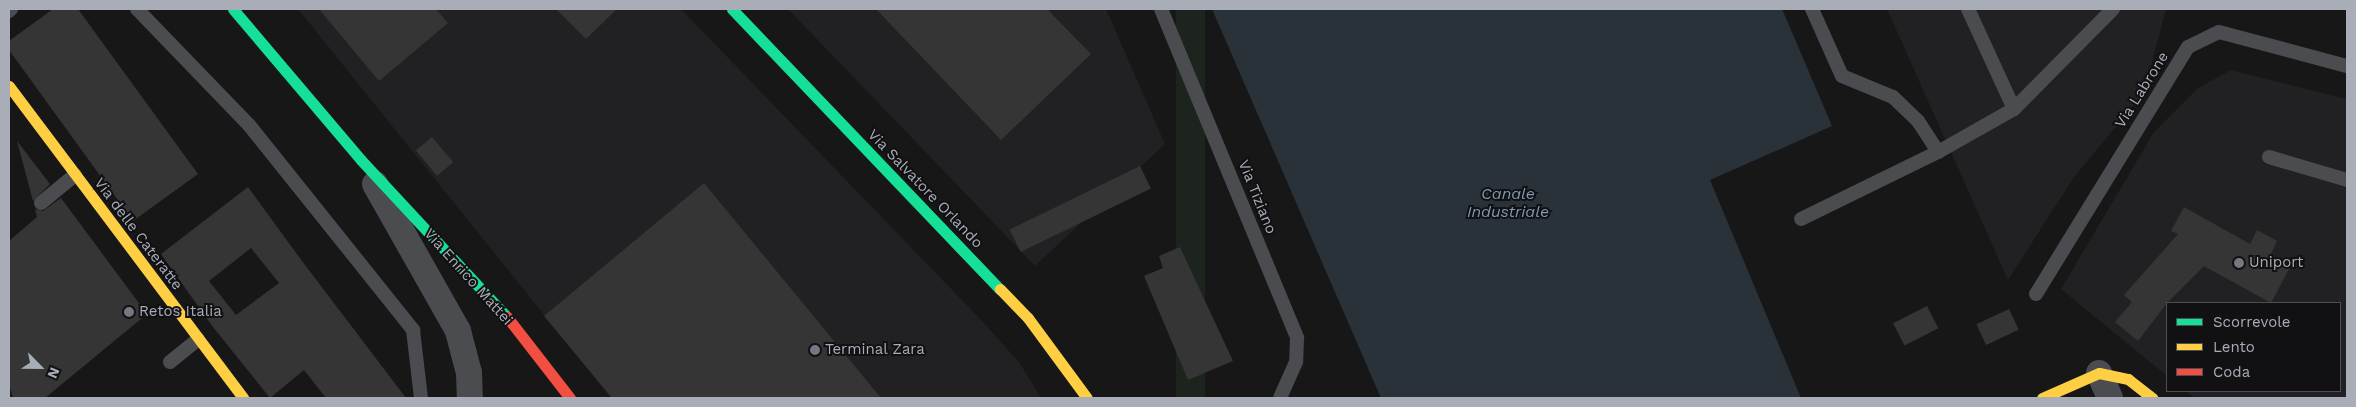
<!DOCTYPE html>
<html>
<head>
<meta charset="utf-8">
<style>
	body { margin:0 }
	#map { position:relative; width:2356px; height:407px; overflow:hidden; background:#171717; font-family:"Work Sans",sans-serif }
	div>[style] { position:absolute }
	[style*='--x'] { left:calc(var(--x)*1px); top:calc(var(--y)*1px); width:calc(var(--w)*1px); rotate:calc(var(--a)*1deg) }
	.built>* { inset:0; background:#212123 }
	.green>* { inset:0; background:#1d241e; transform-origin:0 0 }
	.water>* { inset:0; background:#2a3239 }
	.building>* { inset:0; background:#353536; transform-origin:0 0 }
	.lane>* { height:14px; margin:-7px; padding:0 7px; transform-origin:7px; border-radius:7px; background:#4b4c50 }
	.street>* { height:26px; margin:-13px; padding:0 13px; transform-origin:13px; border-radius:13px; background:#4b4c50 }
	.fast>* { height:11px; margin:-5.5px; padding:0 5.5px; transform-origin:5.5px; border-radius:5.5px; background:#16e098 }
	.slow>* { height:11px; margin:-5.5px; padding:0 5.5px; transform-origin:5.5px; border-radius:5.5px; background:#ffcf43 }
	.jam>* { height:11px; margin:-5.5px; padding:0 5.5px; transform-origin:5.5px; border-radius:5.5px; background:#f24e42 }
	.dots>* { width:14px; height:14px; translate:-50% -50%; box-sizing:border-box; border:2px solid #111113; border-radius:50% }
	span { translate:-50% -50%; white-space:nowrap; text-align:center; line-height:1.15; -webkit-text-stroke:4px #111113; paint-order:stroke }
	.street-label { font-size:15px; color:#a8adb8 }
	.poi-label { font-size:15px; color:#a8adb8 }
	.left { translate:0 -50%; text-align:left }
	.water-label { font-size:16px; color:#7f9bb3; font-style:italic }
	.frame { position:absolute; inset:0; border:10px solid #a8adb8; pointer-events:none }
	.legend { position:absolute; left:2166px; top:302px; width:175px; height:90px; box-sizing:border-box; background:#111113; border:1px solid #4d4f55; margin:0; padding:6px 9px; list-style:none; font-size:15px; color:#a8adb8 }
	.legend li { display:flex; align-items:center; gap:10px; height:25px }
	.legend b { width:25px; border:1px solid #4d4f55 }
	.north { position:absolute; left:15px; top:342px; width:50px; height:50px; -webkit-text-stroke:4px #111113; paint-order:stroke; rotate:113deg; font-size:14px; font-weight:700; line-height:20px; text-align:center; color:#a8adb8 }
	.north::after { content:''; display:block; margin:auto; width:18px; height:22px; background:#a8adb8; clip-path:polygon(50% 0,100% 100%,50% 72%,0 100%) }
</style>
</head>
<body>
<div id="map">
	<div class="built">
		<div style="clip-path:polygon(298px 9px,681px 9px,984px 323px,1019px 362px,1041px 398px,611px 398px)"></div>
		<div style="clip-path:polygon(788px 9px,1106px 9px,1165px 144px,1035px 266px)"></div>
		<div style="clip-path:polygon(1887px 9px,2166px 9px,2144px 93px,2074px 177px,2008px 280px)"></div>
		<div style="clip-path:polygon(2231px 70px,2347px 99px,2347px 398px,2195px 398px,2186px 391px,2340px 391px,2340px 303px,2167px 303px,2167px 376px,2061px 289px,2154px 132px,2198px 88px)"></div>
	</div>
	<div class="green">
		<div style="left:1176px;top:9px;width:29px;height:424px"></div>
	</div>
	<div class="water">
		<div style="clip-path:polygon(1212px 9px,1782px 9px,1832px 126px,1710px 180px,1801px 398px,1381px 398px)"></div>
	</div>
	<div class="building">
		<div style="clip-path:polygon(53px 9px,78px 9px,198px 174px,133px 221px,9px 50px,9px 41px)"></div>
		<div style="clip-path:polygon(319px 9px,436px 9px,448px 23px,379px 81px)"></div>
		<div style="clip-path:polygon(556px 9px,617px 9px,586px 39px)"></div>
		<div style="clip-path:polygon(876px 9px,1047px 9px,1091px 54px,1001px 140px)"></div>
		<div style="left:432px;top:137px;width:33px;height:21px;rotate:50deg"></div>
		<div style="clip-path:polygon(17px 141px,50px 184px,33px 201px)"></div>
		<div style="left:1140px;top:166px;width:25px;height:145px;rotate:64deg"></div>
		<div style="clip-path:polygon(704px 183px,881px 398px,612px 398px,544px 316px)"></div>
		<div style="clip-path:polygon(evenodd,248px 187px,302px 261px,406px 398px,326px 398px,304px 370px,270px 398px,213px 327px,161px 254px,248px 187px,251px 248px,279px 283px,236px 315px,209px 281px,251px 248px)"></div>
		<div style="clip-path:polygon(61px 198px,147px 314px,45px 398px,13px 398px,9px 384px,9px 241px,37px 217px,35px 209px,43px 211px)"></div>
		<div style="clip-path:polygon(2184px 207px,2250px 244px,2257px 230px,2277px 241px,2269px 258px,2289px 269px,2271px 303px,2204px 266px,2167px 303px,2138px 341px,2115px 322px,2132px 302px,2124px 295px,2178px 234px,2171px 231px)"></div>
		<div style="clip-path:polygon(1180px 247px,1233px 361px,1188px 380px,1144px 276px,1163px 268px,1159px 256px)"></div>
		<div style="left:1927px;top:306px;width:25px;height:38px;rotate:63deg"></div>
		<div style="left:2009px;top:309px;width:23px;height:36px;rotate:65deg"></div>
	</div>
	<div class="lane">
		<div style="--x:137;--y:9;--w:161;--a:46"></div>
		<div style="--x:249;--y:125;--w:263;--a:51.3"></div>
		<div style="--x:413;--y:330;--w:68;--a:83.3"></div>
		<div style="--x:1161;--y:9;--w:356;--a:67.5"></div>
		<div style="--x:1297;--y:338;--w:24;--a:92"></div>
		<div style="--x:1296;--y:362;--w:39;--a:114"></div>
		<div style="--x:1812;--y:9;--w:73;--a:65.9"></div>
		<div style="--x:1842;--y:76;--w:55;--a:22.4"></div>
		<div style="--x:1893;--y:97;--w:35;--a:44"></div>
		<div style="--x:1918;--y:121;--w:37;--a:57"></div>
		<div style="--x:1968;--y:9;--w:110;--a:65.3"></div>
		<div style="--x:9;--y:11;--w:3;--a:-45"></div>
		<div style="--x:2269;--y:157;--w:81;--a:16.4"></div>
		<div style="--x:41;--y:203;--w:44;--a:-39.5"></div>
		<div style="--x:1801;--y:219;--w:153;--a:-26.1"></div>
		<div style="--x:1938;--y:152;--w:87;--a:-29.5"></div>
		<div style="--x:2014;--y:109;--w:141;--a:-45.3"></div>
		<div style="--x:2036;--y:294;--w:290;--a:-58.4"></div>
		<div style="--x:2188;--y:47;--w:34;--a:-26"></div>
		<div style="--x:2219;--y:32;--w:132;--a:14.9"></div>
		<div style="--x:170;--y:362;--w:36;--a:-39"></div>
	</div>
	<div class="street">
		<div style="--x:375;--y:184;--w:169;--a:60.5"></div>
		<div style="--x:458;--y:331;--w:43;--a:75.3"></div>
		<div style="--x:469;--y:373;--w:25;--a:88"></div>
		<div style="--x:2099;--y:373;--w:27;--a:66"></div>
	</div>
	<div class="fast">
		<div style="--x:233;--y:9;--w:198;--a:49.7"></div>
		<div style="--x:361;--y:160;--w:214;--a:47.1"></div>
		<div style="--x:732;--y:9;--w:388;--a:46.3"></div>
	</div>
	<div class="slow">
		<div style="--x:9;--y:86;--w:390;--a:53.1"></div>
		<div style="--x:1000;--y:289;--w:40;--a:46"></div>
		<div style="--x:1028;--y:318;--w:99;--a:53.6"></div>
		<div style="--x:2042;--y:398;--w:62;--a:-23.7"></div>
		<div style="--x:2099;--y:373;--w:30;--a:12"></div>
		<div style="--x:2128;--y:379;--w:31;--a:38"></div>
	</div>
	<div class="jam">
		<div style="--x:507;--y:317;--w:103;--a:52.1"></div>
	</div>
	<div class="dots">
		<div style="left:2239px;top:263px;background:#757880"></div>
		<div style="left:129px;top:312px;background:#757880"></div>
		<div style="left:815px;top:350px;background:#757880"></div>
	</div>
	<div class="street-label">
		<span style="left:2142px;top:90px;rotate:-58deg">Via Labrone</span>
		<span style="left:925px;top:189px;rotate:46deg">Via Salvatore Orlando</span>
		<span style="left:1257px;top:197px;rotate:68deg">Via Tiziano</span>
		<span style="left:138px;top:234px;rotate:53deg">Via delle Cateratte</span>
		<span style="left:468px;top:277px;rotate:48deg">Via Enrico Mattei</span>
	</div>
	<div class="poi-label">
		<span class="left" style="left:2249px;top:263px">Uniport</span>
		<span class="left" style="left:139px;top:312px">Retos Italia</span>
		<span class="left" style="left:825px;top:350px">Terminal Zara</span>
	</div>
	<div class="water-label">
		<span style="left:1508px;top:203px">Canale<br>Industriale</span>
	</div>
	<div class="frame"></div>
	<ul class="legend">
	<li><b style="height:6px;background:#16e098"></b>Scorrevole</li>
	<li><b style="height:6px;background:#ffcf43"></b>Lento</li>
	<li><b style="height:6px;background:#f24e42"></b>Coda</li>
	</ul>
	<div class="north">N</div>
</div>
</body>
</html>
